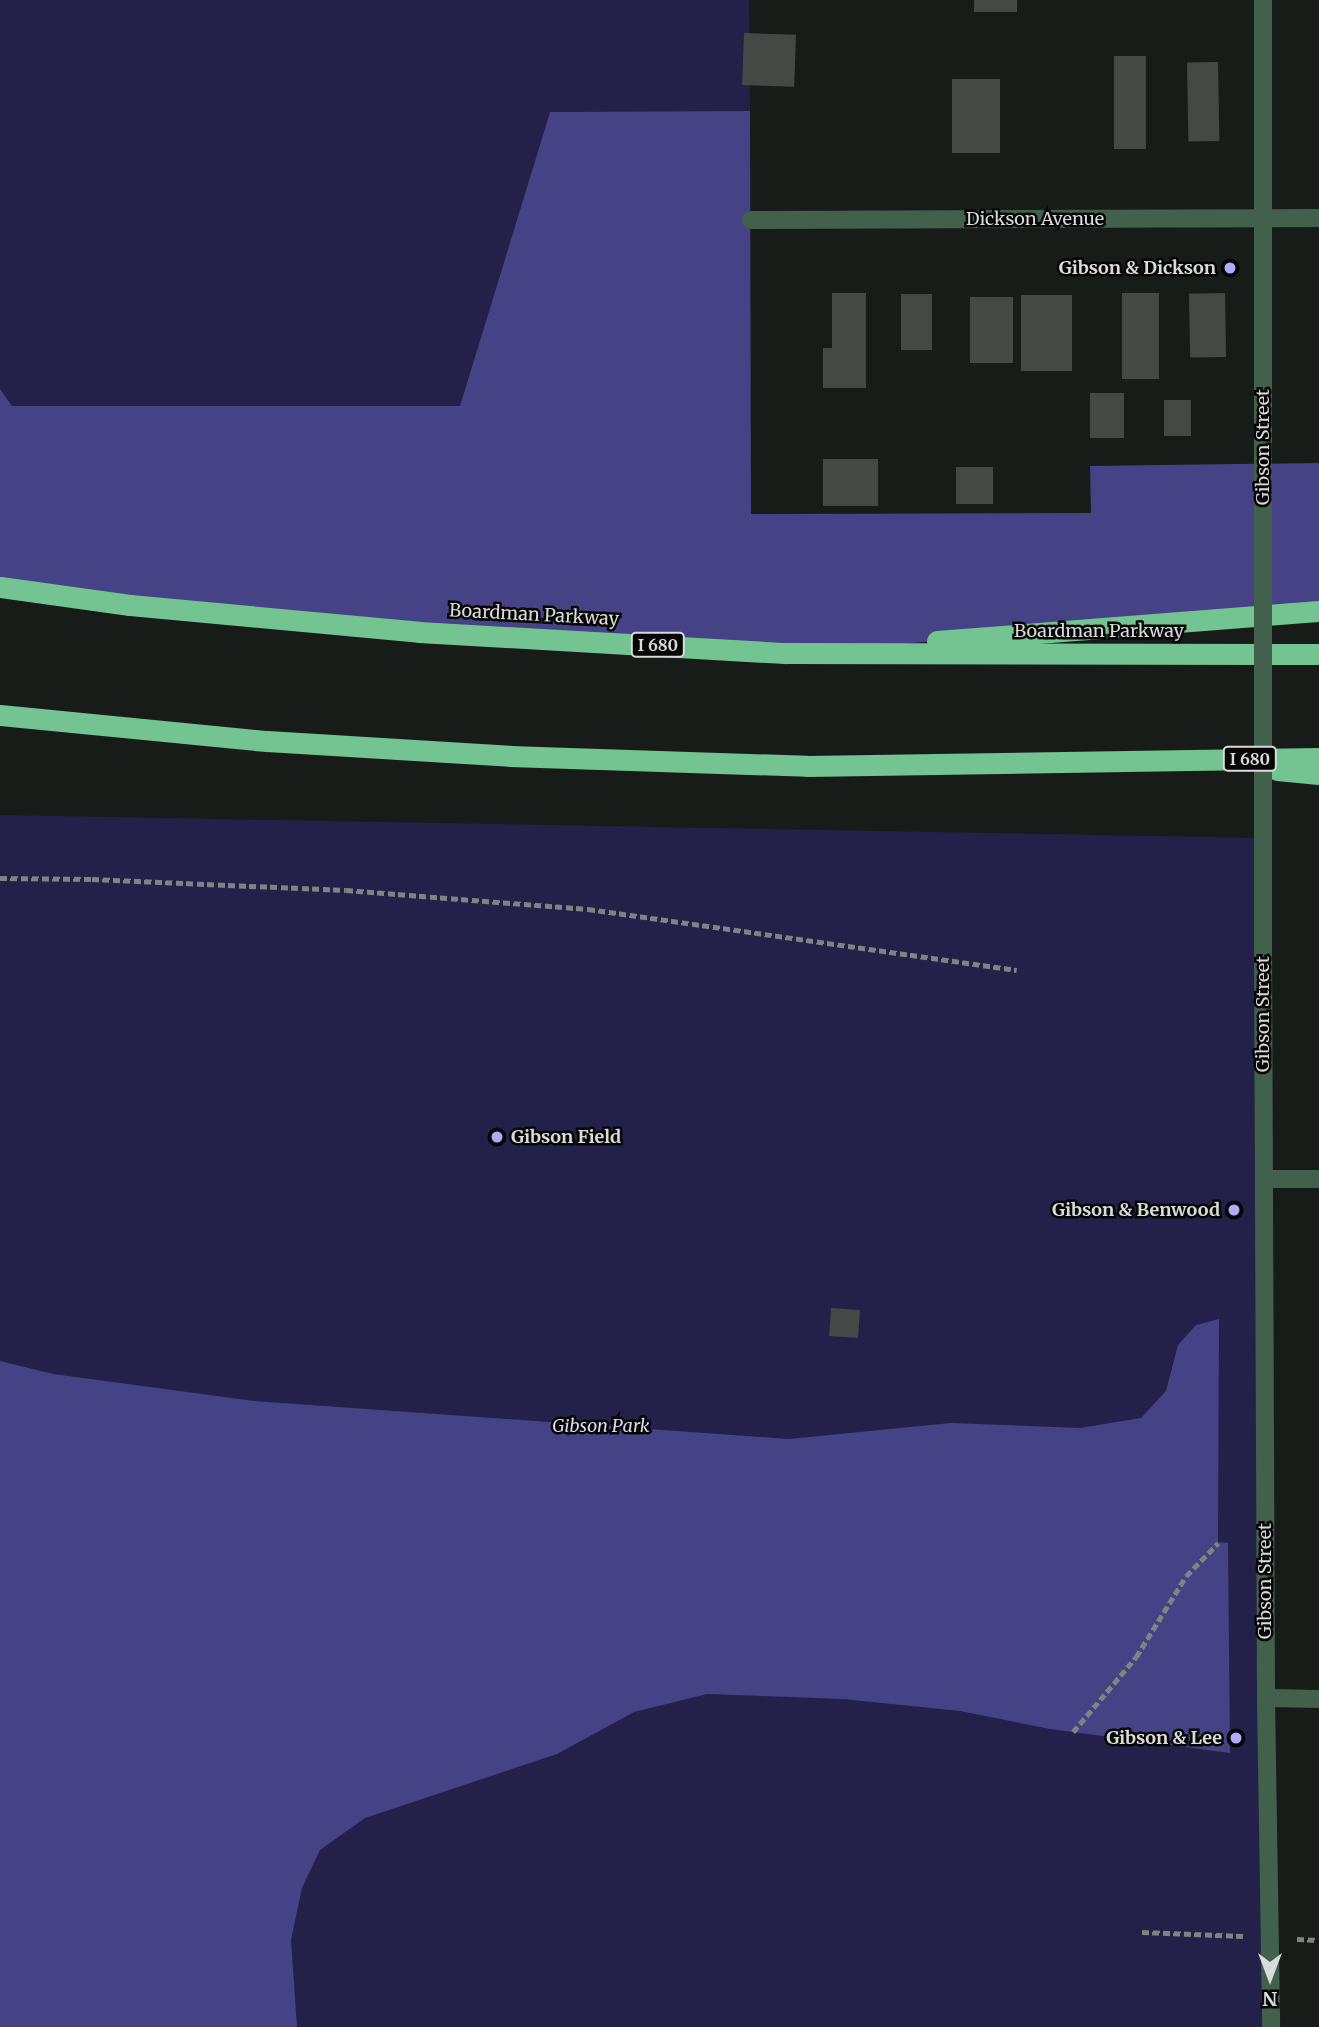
<!DOCTYPE html>
<html>
<head>
<meta charset="utf-8">
<style>
	body { margin:0 }
	#map { position:relative; width:1319px; height:2027px; overflow:hidden; background:#181c19; font-family:Merriweather,serif }
	div>[style] { position:absolute }
	[style*='--x'] { left:calc(var(--x)*1px); top:calc(var(--y)*1px); width:calc(var(--w)*1px); rotate:calc(var(--a)*1deg) }
	.green>* { inset:0; background:#232149 }
	.forest>* { inset:0; background:#464286 }
	.building>* { inset:0; background:#454946; transform-origin:0 0 }
	.path>* { height:4.5px; margin-top:-2.25px; transform-origin:0; background:repeating-linear-gradient(90deg,#808381 0 7px,transparent 0 10.5px) }
	.minor>* { height:18px; margin:-9px; padding:0 9px; transform-origin:9px; border-radius:9px; background:#42614c }
	.tertiary>* { height:18px; margin:-9px; padding:0 9px; transform-origin:9px; border-radius:9px; background:#42614c }
	.motorway>* { height:21px; margin:-10.5px; padding:0 10.5px; transform-origin:10.5px; border-radius:10.5px; background:#73c490 }
	.tertiary-bridge>* { height:18px; margin:-9px; padding:0 9px; transform-origin:9px; border-radius:9px; background:#42614c }
	.dots>* { width:19px; height:19px; translate:-50% -50%; box-sizing:border-box; border:4px solid #050605; border-radius:50% }
	span { translate:-50% -50%; white-space:nowrap; text-align:center; line-height:1.15; -webkit-text-stroke:5px #050605; paint-order:stroke }
	.shield-label span { padding:2px 5px; background:#050605; border:2px solid; border-radius:5px; -webkit-text-stroke-width:0 }
	.shield-label { font-size:16px; color:#d8dbd9; font-weight:700 }
	.street-label { font-size:18px; color:#d8dbd9 }
	.poi-label { font-size:18px; color:#d8dbd9; font-weight:700 }
	.right { translate:-100% -50%; text-align:right }
	.left { translate:0 -50%; text-align:left }
	.park-label { font-size:18px; color:#d7d8ed; font-style:italic }
	.north { position:absolute; left:1235px; top:1943px; width:70px; height:70px; -webkit-text-stroke:5px #050605; paint-order:stroke; rotate:180deg; font-size:19px; font-weight:700; line-height:28px; text-align:center; color:#d8dbd9 }
	.north::after { content:''; display:block; margin:auto; width:24px; height:32px; background:#d8dbd9; clip-path:polygon(50% 0,100% 100%,50% 72%,0 100%) }
</style>
</head>
<body>
<div id="map">
	<div class="green">
		<div style="clip-path:polygon(0 0,749px 0,750px 111px,550px 112px,460px 406px,12px 406px,0 389px)"></div>
		<div style="clip-path:polygon(0 815px,1263px 838px,1271px 2027px,21px 2027px,0 2008px)"></div>
	</div>
	<div class="forest">
		<div style="clip-path:polygon(750px 111px,751px 514px,1091px 513px,1090px 466px,1319px 463px,1319px 611px,785px 653px,0 587px,0 389px,12px 406px,460px 406px,550px 112px)"></div>
		<div style="clip-path:polygon(1219px 1319px,1218px 1542px,1228px 1543px,1230px 1753px,1050px 1729px,960px 1711px,843px 1699px,707px 1694px,634px 1712px,557px 1754px,365px 1818px,320px 1850px,302px 1888px,291px 1940px,297px 2027px,0 2027px,0 1361px,53px 1374px,254px 1401px,789px 1439px,951px 1423px,1080px 1428px,1141px 1418px,1166px 1391px,1178px 1345px,1196px 1325px)"></div>
	</div>
	<div class="building">
		<div style="left:974px;top:0;width:43px;height:12px"></div>
		<div style="left:744px;top:33px;width:52px;height:52px;rotate:2deg"></div>
		<div style="left:1114px;top:56px;width:32px;height:93px"></div>
		<div style="left:1218px;top:62px;width:79px;height:31px;rotate:89deg"></div>
		<div style="left:952px;top:79px;width:48px;height:74px"></div>
		<div style="clip-path:polygon(832px 293px,866px 293px,866px 388px,823px 388px,823px 348px,832px 348px)"></div>
		<div style="left:1122px;top:293px;width:37px;height:86px"></div>
		<div style="left:1225px;top:293px;width:64px;height:36px;rotate:89deg"></div>
		<div style="left:932px;top:294px;width:56px;height:31px;rotate:90deg"></div>
		<div style="left:1021px;top:295px;width:51px;height:76px"></div>
		<div style="left:970px;top:297px;width:43px;height:66px"></div>
		<div style="left:1090px;top:393px;width:34px;height:45px"></div>
		<div style="left:1164px;top:400px;width:27px;height:36px"></div>
		<div style="left:823px;top:459px;width:55px;height:47px"></div>
		<div style="left:956px;top:467px;width:37px;height:37px"></div>
		<div style="left:831px;top:1308px;width:29px;height:28px;rotate:4deg"></div>
	</div>
	<div class="path">
		<div style="--x:0;--y:878;--w:92;--a:0.6"></div>
		<div style="--x:92;--y:879;--w:254;--a:2.5"></div>
		<div style="--x:346;--y:890;--w:243;--a:4.5"></div>
		<div style="--x:588;--y:909;--w:433;--a:8.1"></div>
		<div style="--x:1073;--y:1732;--w:98;--a:-50"></div>
		<div style="--x:1136;--y:1657;--w:95;--a:-58.3"></div>
		<div style="--x:1186;--y:1576;--w:46;--a:-45.9"></div>
		<div style="--x:1142;--y:1932;--w:101;--a:2.3"></div>
		<div style="--x:1297;--y:1939;--w:21;--a:3"></div>
	</div>
	<div class="minor">
		<div style="--x:751;--y:220;--w:568;--a:-0.2"></div>
		<div style="--x:1264;--y:1179;--w:55;--a:0"></div>
		<div style="--x:1266;--y:1698;--w:53;--a:1.1"></div>
	</div>
	<div class="tertiary">
		<div style="--x:1263;--y:0;--w:445;--a:90"></div>
		<div style="--x:1263;--y:947;--w:751;--a:89.77"></div>
		<div style="--x:1266;--y:1698;--w:329;--a:89.1"></div>
	</div>
	<div class="motorway">
		<div style="--x:0;--y:587;--w:131;--a:7.9"></div>
		<div style="--x:130;--y:605;--w:290;--a:5.3"></div>
		<div style="--x:419;--y:632;--w:367;--a:3.3"></div>
		<div style="--x:785;--y:653;--w:534;--a:0.11"></div>
		<div style="--x:937;--y:641;--w:383;--a:-4.5"></div>
		<div style="--x:0;--y:715;--w:268;--a:5.6"></div>
		<div style="--x:267;--y:741;--w:243;--a:3.5"></div>
		<div style="--x:510;--y:756;--w:297;--a:1.9"></div>
		<div style="--x:807;--y:766;--w:512;--a:-0.9"></div>
		<div style="--x:1277;--y:770;--w:42;--a:5.4"></div>
	</div>
	<div class="tertiary-bridge">
		<div style="--x:1263;--y:445;--w:502;--a:90"></div>
	</div>
	<div class="dots">
		<div style="left:1230px;top:268px;background:#adaefb"></div>
		<div style="left:497px;top:1137px;background:#adaefb"></div>
		<div style="left:1234px;top:1210px;background:#adaefb"></div>
		<div style="left:1236px;top:1738px;background:#adaefb"></div>
	</div>
	<div class="shield-label">
		<span style="left:658px;top:645px">I 680</span>
		<span style="left:1250px;top:759px">I 680</span>
	</div>
	<div class="street-label">
		<span style="left:1035px;top:219px">Dickson Avenue</span>
		<span style="left:1263px;top:447px;rotate:-90deg">Gibson Street</span>
		<span style="left:534px;top:615px;rotate:3deg">Boardman Parkway</span>
		<span style="left:1099px;top:631px">Boardman Parkway</span>
		<span style="left:1263px;top:1014px;rotate:-90deg">Gibson Street</span>
		<span style="left:1265px;top:1581px;rotate:-90deg">Gibson Street</span>
	</div>
	<div class="poi-label">
		<span class="right" style="left:1216px;top:268px">Gibson &amp; Dickson</span>
		<span class="left" style="left:511px;top:1137px">Gibson Field</span>
		<span class="right" style="left:1220px;top:1210px">Gibson &amp; Benwood</span>
		<span class="right" style="left:1222px;top:1738px">Gibson &amp; Lee</span>
	</div>
	<div class="park-label">
		<span style="left:601px;top:1426px">Gibson Park</span>
	</div>
	<div class="north">N</div>
</div>
</body>
</html>
